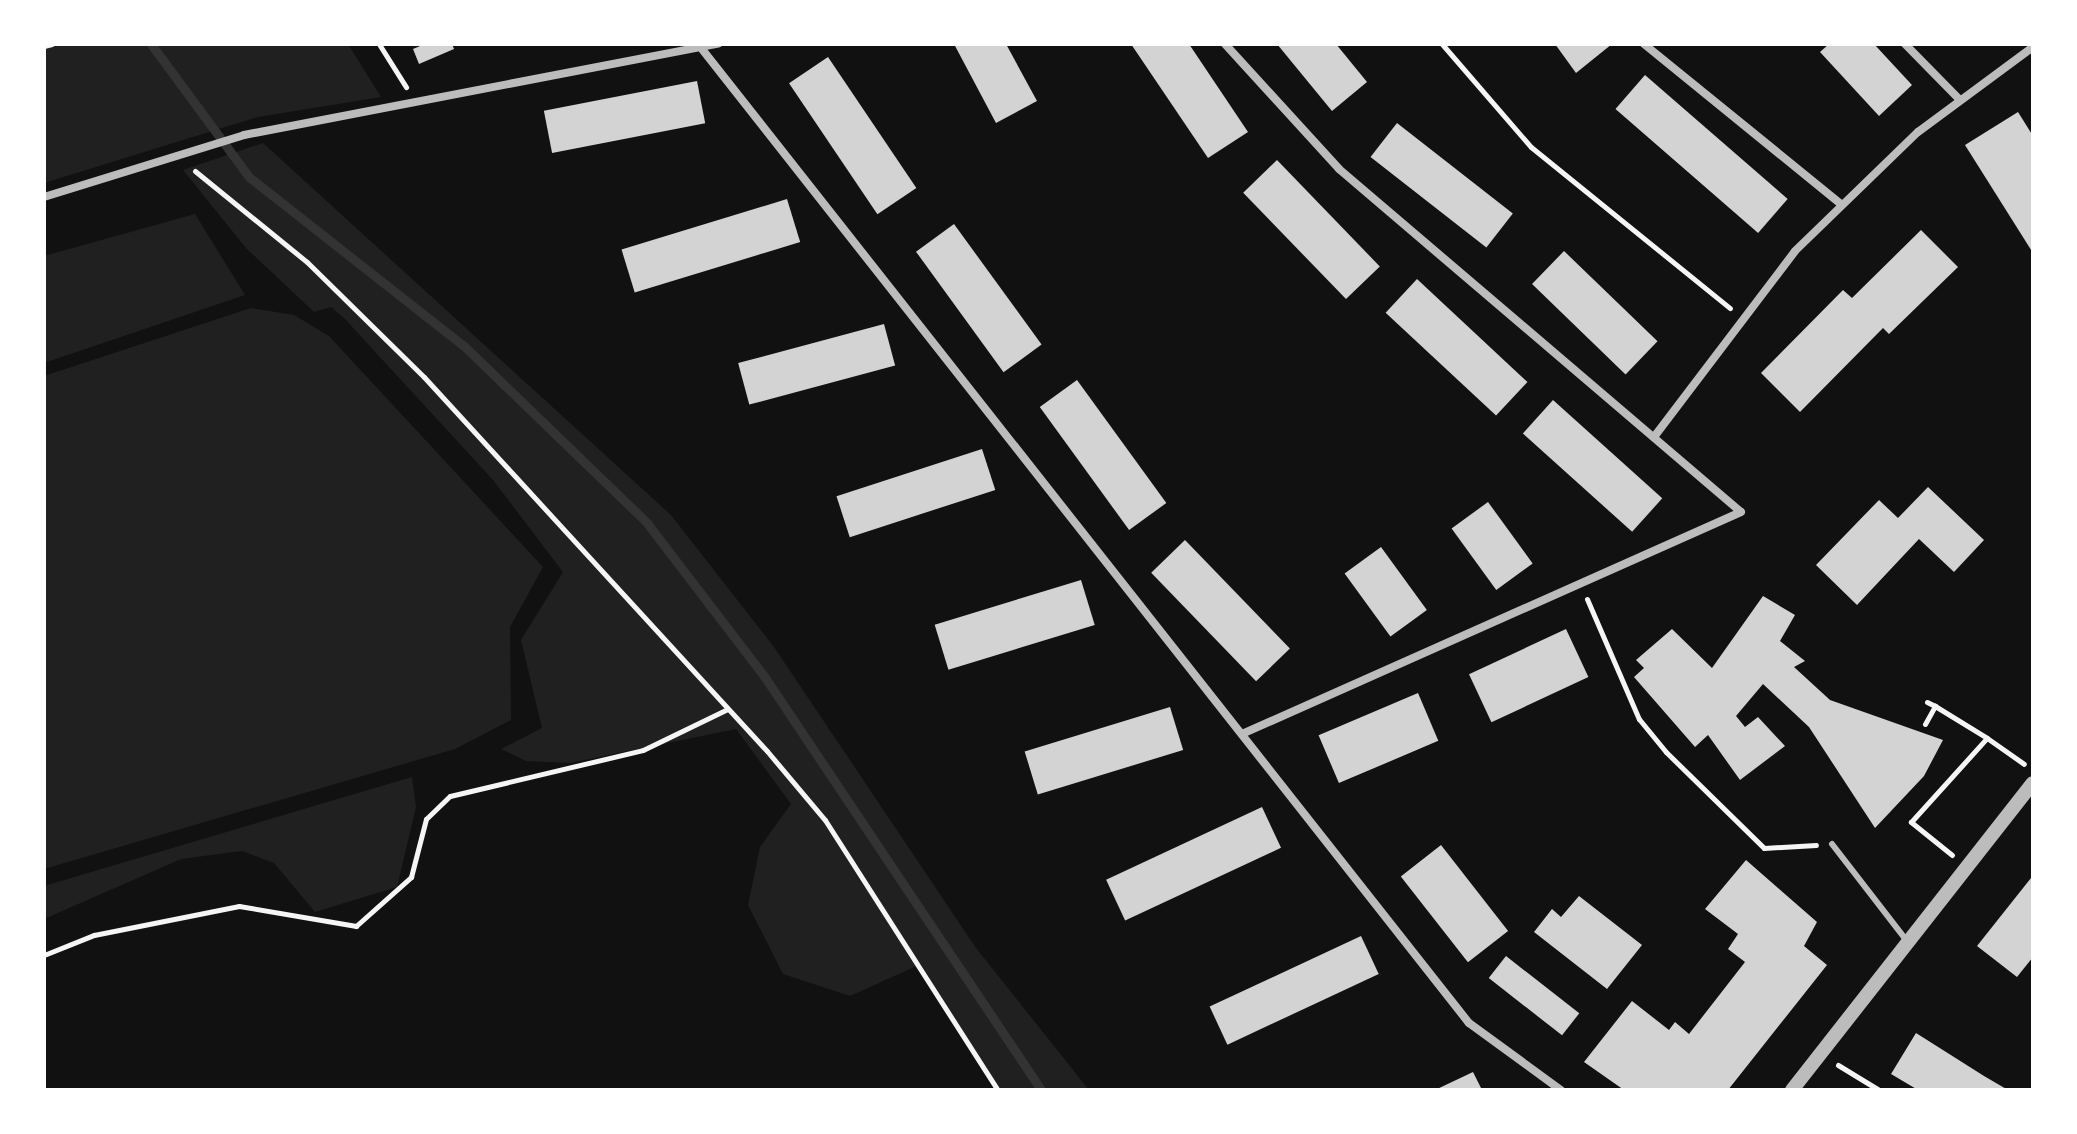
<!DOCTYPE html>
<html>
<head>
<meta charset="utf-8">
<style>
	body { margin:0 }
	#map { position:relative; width:2077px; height:1134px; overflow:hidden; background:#111; font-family:Cabin,sans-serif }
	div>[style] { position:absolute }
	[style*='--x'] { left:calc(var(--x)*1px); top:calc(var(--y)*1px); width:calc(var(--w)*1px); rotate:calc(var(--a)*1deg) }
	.green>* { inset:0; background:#202020 }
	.stream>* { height:9px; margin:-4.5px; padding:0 4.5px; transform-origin:4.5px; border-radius:4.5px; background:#333 }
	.building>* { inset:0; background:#d3d3d3; transform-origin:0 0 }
	.path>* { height:5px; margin:-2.5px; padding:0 2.5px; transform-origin:2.5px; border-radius:2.5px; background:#f5f5f5 }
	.service>* { height:6px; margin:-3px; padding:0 3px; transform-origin:3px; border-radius:3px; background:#bcbcbc }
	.minor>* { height:8px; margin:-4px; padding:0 4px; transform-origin:4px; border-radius:4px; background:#bcbcbc }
	.tertiary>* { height:14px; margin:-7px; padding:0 7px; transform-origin:7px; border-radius:7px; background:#bcbcbc }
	span { translate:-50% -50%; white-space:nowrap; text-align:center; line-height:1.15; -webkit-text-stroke:7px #fff; paint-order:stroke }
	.frame { position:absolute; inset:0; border:46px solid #fff; pointer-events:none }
</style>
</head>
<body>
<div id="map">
	<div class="green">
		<div style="clip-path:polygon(44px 44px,348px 44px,381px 97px,258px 117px,44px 183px)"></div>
		<div style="clip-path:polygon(263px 143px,671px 515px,774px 647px,976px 948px,1089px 1090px,998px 1090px,921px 964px,850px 996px,783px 974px,748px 905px,760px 847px,791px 804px,736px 729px,570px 763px,526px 761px,501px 749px,542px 728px,521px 640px,563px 572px,493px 480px,344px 318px,331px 307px,314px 312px,246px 248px,183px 170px)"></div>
		<div style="clip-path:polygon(195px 214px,245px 295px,44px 363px,44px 256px)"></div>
		<div style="clip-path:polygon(251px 308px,294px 315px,329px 336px,543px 567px,510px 627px,511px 720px,455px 749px,44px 869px,44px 376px)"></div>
		<div style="clip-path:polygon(412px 777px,416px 807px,397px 887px,315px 912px,274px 863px,242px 851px,181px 859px,44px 919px,44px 886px)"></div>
	</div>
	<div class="stream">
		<div style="--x:151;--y:44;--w:165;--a:53.6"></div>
		<div style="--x:249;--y:177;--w:273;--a:38.2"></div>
		<div style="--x:464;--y:346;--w:255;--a:44"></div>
		<div style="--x:647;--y:523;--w:193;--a:52.6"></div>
		<div style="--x:764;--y:676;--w:498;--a:56.2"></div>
	</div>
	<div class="building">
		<div style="clip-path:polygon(425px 44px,452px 44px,454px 49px,419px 64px,413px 49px)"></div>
		<div style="clip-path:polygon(954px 44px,1006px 44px,1037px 101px,996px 123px)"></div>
		<div style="clip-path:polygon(1131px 44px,1189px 44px,1248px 132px,1208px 158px)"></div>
		<div style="clip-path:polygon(1277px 44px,1336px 44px,1367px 82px,1332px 111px)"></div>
		<div style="clip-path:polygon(1555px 44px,1612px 44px,1576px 73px)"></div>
		<div style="clip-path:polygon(1829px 44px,1874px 44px,1912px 85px,1879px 116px,1820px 52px)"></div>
		<div style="left:828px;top:57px;width:158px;height:47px;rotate:56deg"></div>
		<div style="left:1645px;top:75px;width:189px;height:45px;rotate:41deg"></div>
		<div style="left:697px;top:81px;width:43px;height:156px;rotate:79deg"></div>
		<div style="clip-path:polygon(2018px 112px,2033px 136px,2033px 253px,1965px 145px)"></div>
		<div style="left:1397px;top:123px;width:147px;height:43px;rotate:38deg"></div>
		<div style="left:1277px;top:160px;width:148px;height:47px;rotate:46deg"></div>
		<div style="left:787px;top:199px;width:45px;height:173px;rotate:73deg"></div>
		<div style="left:954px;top:224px;width:149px;height:47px;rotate:54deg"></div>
		<div style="clip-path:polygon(1921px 230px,1958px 267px,1889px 334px,1883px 328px,1800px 412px,1761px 373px,1843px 290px,1852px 298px)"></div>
		<div style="left:1564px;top:251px;width:130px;height:46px;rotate:44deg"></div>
		<div style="left:1417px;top:279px;width:151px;height:46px;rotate:43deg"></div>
		<div style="left:884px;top:324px;width:43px;height:151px;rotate:75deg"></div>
		<div style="left:1077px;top:380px;width:152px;height:46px;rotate:54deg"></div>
		<div style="left:1553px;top:400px;width:147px;height:45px;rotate:42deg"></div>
		<div style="left:982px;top:449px;width:43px;height:153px;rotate:72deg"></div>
		<div style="clip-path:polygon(1928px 487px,1984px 540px,1954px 572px,1919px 539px,1857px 605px,1816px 565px,1879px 500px,1898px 518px)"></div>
		<div style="left:1488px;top:502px;width:76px;height:45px;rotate:54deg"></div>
		<div style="left:1185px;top:540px;width:151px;height:47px;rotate:46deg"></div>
		<div style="left:1381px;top:547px;width:78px;height:45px;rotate:54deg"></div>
		<div style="left:1081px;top:580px;width:47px;height:153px;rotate:73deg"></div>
		<div style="clip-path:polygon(1763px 596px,1795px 615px,1780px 641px,1805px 661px,1794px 667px,1830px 700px,1943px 740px,1924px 776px,1875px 828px,1809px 727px,1763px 684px,1736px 716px,1745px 727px,1758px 717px,1785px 746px,1740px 780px,1708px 735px,1695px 747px,1634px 677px,1644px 668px,1636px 660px,1672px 629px,1712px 668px)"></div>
		<div style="left:1566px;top:629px;width:53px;height:107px;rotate:65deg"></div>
		<div style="left:1418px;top:693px;width:52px;height:108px;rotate:67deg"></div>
		<div style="left:1170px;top:707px;width:45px;height:152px;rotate:73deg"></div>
		<div style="left:1262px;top:807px;width:45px;height:172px;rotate:65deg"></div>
		<div style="left:1441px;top:845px;width:109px;height:51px;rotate:52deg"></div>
		<div style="clip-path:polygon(1746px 860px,1817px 922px,1804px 946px,1827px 965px,1728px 1090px,1624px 1090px,1584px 1062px,1632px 1001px,1669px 1030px,1675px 1022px,1689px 1034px,1745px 962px,1728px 949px,1738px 934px,1705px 909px)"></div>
		<div style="clip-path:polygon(2031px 878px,2033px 957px,2017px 977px,1977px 946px)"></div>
		<div style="clip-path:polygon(1579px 896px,1642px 945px,1607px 989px,1534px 932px,1552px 909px,1561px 917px)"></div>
		<div style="left:1361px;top:936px;width:42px;height:167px;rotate:65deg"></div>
		<div style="left:1506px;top:956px;width:93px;height:28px;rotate:38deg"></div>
		<div style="clip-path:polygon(1916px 1033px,1984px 1076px,2008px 1090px,1918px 1090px,1891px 1074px)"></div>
		<div style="clip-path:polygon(1473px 1072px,1482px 1090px,1435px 1090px)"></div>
	</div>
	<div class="path">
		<div style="--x:379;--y:44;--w:51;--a:57.9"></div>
		<div style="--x:1442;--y:44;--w:136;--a:49.2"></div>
		<div style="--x:1531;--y:147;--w:256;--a:39"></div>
		<div style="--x:44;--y:46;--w:8;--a:-14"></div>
		<div style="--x:195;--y:171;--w:144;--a:39.1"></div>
		<div style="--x:307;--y:262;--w:164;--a:44.5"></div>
		<div style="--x:424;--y:377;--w:507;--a:47.48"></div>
		<div style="--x:767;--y:751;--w:90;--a:50"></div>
		<div style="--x:825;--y:820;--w:321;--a:57.4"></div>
		<div style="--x:1587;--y:599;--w:131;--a:66.6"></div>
		<div style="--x:1639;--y:719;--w:43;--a:50.7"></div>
		<div style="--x:1666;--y:752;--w:137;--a:44.4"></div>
		<div style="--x:1764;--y:848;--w:52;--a:-3.3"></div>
		<div style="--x:1927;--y:702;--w:9;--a:27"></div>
		<div style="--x:1925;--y:724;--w:21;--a:-61"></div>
		<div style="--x:1935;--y:706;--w:61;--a:31.6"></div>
		<div style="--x:1952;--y:855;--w:53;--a:-141.2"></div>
		<div style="--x:1911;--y:822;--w:113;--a:-47.9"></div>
		<div style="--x:1987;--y:738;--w:45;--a:35.1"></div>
		<div style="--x:44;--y:955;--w:54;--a:-21.8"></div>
		<div style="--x:94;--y:935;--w:148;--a:-11.3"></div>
		<div style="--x:239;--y:906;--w:119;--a:9.7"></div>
		<div style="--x:356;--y:926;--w:74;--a:-41.7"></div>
		<div style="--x:411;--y:877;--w:60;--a:-75.5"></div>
		<div style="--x:426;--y:819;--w:33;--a:-44"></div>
		<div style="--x:450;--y:796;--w:198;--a:-13.4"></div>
		<div style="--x:643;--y:750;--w:94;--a:-25.8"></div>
		<div style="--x:1838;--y:1065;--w:48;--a:31.4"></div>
	</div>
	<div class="service">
		<div style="--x:1832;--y:844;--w:123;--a:52.3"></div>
	</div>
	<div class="minor">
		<div style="--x:698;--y:44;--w:1246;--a:51.78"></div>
		<div style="--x:1469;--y:1023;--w:114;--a:36.1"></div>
		<div style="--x:1225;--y:44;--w:169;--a:47.6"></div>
		<div style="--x:1339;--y:169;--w:528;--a:40.47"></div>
		<div style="--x:1741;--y:512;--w:546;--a:156.02"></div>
		<div style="--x:1644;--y:44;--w:255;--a:39.1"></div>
		<div style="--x:1905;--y:44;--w:76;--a:45.5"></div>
		<div style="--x:44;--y:197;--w:209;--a:-17.2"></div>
		<div style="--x:244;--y:135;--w:483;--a:-10.9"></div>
		<div style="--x:1654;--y:437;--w:233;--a:-52.8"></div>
		<div style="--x:1795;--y:251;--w:171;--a:-44.1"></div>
		<div style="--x:1918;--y:132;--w:143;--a:-36.5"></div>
	</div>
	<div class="tertiary">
		<div style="--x:1792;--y:1090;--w:390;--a:-51.9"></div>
	</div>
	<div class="frame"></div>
</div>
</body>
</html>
